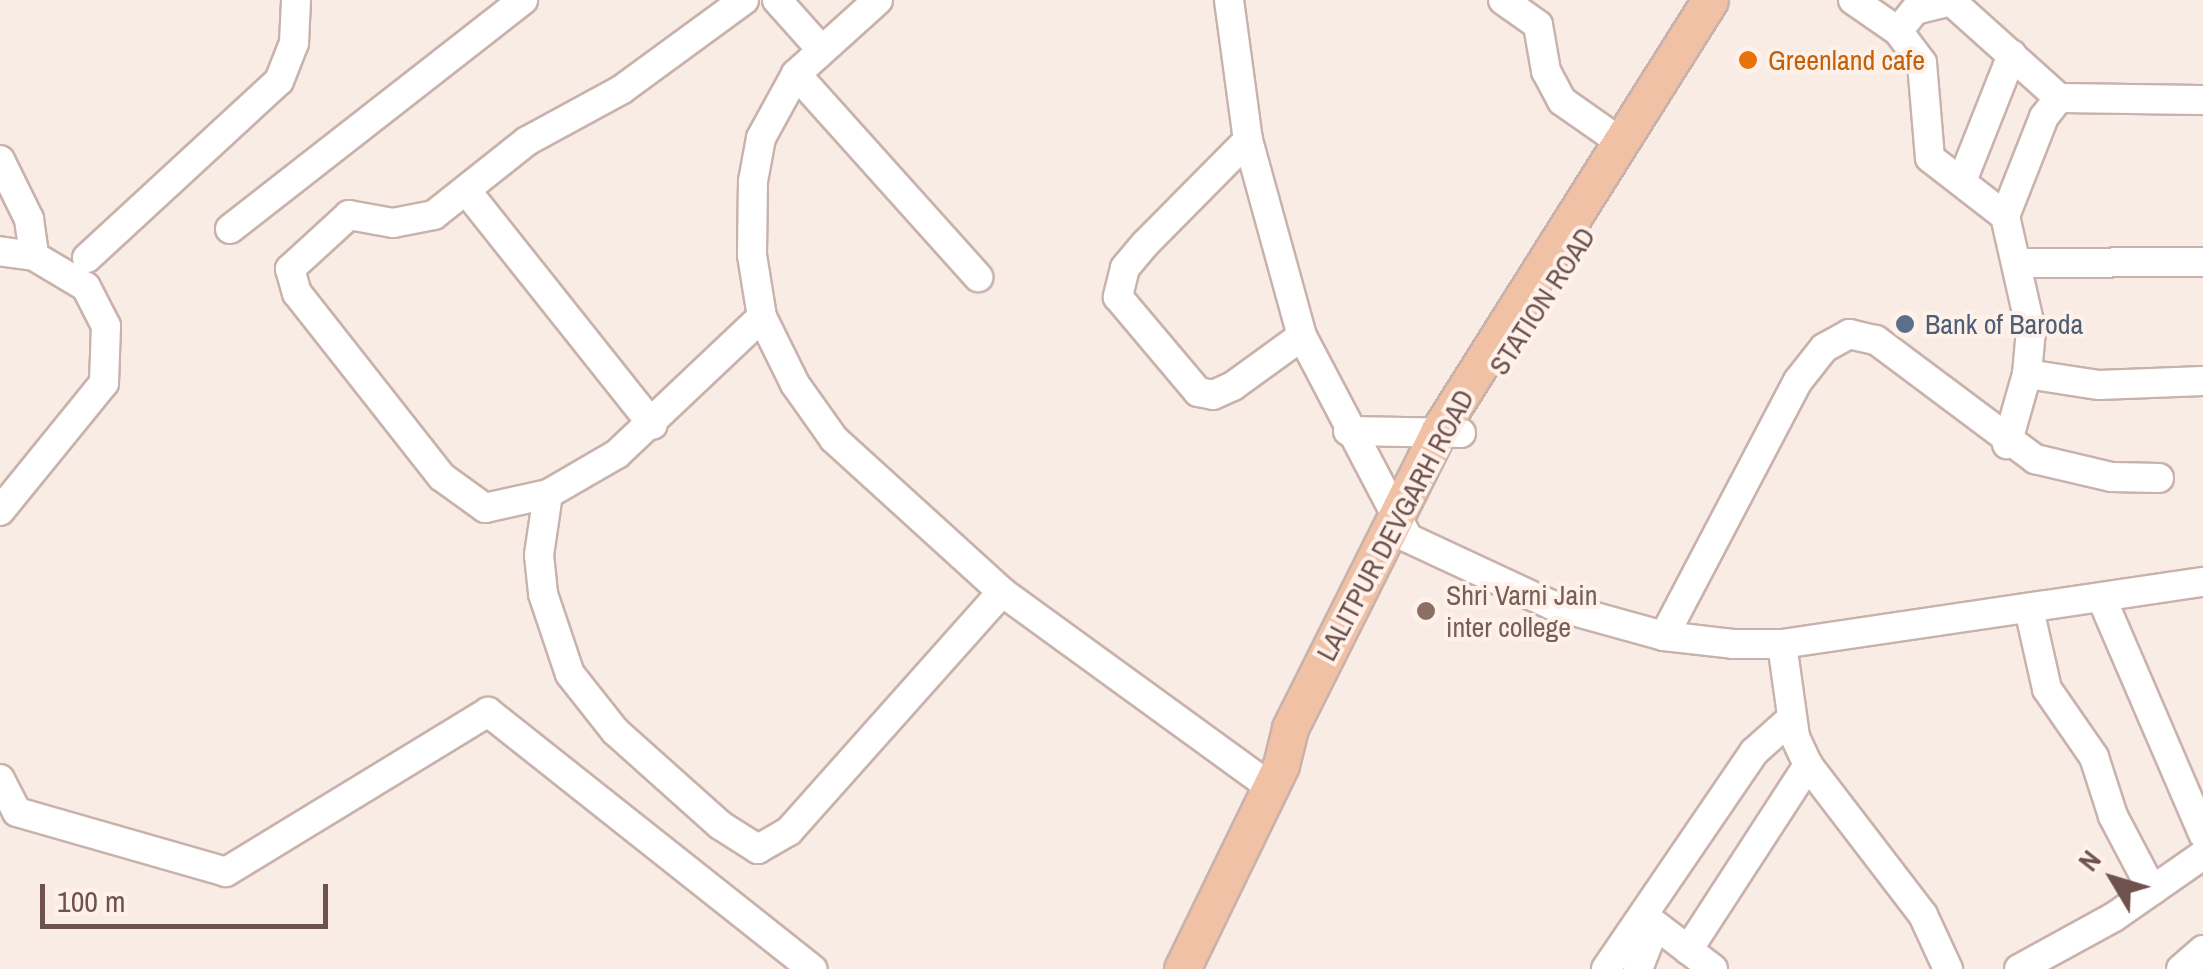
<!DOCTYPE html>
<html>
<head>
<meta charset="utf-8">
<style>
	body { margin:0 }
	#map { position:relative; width:2203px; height:969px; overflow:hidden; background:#f9ece4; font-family:"Archivo Narrow",sans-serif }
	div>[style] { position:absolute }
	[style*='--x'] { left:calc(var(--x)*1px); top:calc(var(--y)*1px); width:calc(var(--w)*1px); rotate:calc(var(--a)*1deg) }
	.roads { filter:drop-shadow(2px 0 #c9b2ac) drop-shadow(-2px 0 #c9b2ac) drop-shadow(0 2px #c9b2ac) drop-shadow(0 -2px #c9b2ac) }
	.minor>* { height:28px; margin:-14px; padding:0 14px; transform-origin:14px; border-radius:14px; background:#fff }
	.major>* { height:35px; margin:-17.5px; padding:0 17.5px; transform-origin:17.5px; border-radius:17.5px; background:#f0c1a4 }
	.dots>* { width:28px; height:28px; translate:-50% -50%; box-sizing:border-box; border:5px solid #fdf1ea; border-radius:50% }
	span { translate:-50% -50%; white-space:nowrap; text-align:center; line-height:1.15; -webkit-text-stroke:8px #fdf1ea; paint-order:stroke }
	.food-label { font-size:28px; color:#c56008 }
	.left { translate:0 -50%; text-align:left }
	.street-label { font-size:28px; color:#6f514d }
	.service-label { font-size:28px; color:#4e5e75 }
	.education-label { font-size:28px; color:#785e54 }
	.north { position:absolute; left:2063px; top:829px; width:100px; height:100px; -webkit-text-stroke:8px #fdf1ea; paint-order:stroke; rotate:308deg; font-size:28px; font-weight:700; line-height:40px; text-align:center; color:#6f514d }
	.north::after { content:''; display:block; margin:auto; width:35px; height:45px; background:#6f514d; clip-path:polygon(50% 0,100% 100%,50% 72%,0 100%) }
	.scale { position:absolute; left:40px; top:884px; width:288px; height:45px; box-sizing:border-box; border:5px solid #6f514d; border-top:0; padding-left:12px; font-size:30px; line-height:35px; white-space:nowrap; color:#6f514d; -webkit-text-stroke:8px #fdf1ea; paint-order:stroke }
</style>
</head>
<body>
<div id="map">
	<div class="roads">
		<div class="minor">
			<div style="--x:744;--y:0;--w:152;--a:143.8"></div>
			<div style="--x:621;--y:90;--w:107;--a:151.5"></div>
			<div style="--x:527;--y:141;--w:119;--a:141.5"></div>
			<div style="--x:434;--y:215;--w:42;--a:169"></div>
			<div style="--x:393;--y:223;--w:45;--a:-169.7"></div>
			<div style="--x:349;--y:215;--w:80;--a:137.5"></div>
			<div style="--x:290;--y:269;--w:25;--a:74"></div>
			<div style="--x:297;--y:293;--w:234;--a:51.8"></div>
			<div style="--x:442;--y:477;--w:53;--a:35.8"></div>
			<div style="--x:485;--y:508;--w:65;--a:-12.5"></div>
			<div style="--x:548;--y:494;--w:80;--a:-30.1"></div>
			<div style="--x:617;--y:454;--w:199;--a:-43.4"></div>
			<div style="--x:777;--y:0;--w:63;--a:48.2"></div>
			<div style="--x:878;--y:0;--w:110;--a:137.9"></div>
			<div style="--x:796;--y:74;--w:73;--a:118.7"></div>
			<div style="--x:761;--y:138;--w:44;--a:100.5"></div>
			<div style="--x:753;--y:181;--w:74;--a:90.8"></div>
			<div style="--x:752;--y:255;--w:63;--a:80.8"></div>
			<div style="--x:762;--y:317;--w:75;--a:63.8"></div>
			<div style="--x:795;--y:384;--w:67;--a:54.7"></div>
			<div style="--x:834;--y:439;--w:227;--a:42.3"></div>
			<div style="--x:1002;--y:592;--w:331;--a:36"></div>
			<div style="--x:1229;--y:0;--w:141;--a:82.3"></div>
			<div style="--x:1248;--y:140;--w:203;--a:74.6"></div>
			<div style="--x:1302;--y:336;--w:228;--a:62.3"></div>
			<div style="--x:1408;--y:538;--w:159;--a:25"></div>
			<div style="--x:1552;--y:605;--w:116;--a:15.5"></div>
			<div style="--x:1664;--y:636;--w:69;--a:6.6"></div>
			<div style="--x:1733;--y:644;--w:49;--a:0"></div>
			<div style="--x:1782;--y:644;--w:426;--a:-8.4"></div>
			<div style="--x:1503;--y:0;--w:43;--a:35.5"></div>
			<div style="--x:1538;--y:25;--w:47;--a:80.1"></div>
			<div style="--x:1546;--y:71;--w:34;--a:62"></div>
			<div style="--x:1562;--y:101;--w:73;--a:35"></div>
			<div style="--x:1853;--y:0;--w:55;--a:34.6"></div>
			<div style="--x:1898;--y:31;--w:40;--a:53"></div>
			<div style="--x:1922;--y:63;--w:95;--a:85.2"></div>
			<div style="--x:1930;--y:158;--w:95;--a:37.7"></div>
			<div style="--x:2005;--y:216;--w:117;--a:77.2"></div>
			<div style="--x:2031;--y:330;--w:44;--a:95.2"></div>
			<div style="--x:2027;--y:374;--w:73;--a:105.9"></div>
			<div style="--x:1898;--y:31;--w:27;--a:-51"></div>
			<div style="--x:1915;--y:10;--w:37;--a:-14"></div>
			<div style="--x:1951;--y:1;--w:145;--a:41.9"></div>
			<div style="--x:796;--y:74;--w:273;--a:48.1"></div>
			<div style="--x:1248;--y:140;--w:146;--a:134.7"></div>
			<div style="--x:1145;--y:244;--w:31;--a:130"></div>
			<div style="--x:1125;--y:268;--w:30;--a:104"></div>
			<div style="--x:1118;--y:297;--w:124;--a:49.9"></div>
			<div style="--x:1198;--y:392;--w:15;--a:11"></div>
			<div style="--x:1213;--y:395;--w:22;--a:-24"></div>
			<div style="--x:1233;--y:386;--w:85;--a:-35.9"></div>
			<div style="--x:0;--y:160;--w:66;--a:63.8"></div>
			<div style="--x:29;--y:219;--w:37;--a:82"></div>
			<div style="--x:34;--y:256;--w:34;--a:-172"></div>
			<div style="--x:1962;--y:181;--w:136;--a:-68.4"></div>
			<div style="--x:469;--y:194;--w:295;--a:51.5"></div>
			<div style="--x:2005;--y:216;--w:106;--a:-68.5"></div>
			<div style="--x:2044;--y:117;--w:24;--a:-52"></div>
			<div style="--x:2059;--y:98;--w:144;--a:0.8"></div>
			<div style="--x:230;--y:229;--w:372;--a:-38"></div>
			<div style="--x:87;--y:258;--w:261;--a:-42.7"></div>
			<div style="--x:279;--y:81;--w:41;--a:-68.5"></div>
			<div style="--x:294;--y:43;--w:43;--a:-87.3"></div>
			<div style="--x:2018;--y:263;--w:185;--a:-0.3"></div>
			<div style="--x:2027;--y:374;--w:73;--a:8.7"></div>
			<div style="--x:2099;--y:385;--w:104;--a:-2.2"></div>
			<div style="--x:1348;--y:431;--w:113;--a:1"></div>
			<div style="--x:548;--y:494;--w:62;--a:98.4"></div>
			<div style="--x:539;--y:555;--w:39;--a:84"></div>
			<div style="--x:543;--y:594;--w:84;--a:71.4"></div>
			<div style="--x:570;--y:674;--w:73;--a:51.7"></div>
			<div style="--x:615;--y:731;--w:141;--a:41.8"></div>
			<div style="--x:720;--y:825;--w:45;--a:32.3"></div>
			<div style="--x:758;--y:849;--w:36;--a:-30"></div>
			<div style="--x:789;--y:831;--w:320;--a:-48.3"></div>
			<div style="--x:0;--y:511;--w:165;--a:-50.9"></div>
			<div style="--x:104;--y:383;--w:57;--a:-88"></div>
			<div style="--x:106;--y:326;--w:44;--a:-117.1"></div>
			<div style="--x:86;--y:287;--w:61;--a:-149.2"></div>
			<div style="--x:2102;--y:599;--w:256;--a:66.7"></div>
			<div style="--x:2029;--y:609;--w:82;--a:77.3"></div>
			<div style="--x:2047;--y:689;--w:83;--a:55.3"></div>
			<div style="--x:2094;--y:757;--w:62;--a:72.1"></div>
			<div style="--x:2113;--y:816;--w:84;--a:62.2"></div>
			<div style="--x:1664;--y:636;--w:288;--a:-62.3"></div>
			<div style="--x:1798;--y:381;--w:42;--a:-51.8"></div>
			<div style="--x:1824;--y:348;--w:29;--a:-29"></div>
			<div style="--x:1849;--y:334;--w:28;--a:13"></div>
			<div style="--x:1876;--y:340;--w:199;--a:36.8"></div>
			<div style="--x:2035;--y:459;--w:79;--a:13.2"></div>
			<div style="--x:2112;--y:477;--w:47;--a:1.2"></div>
			<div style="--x:1782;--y:644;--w:94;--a:82"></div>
			<div style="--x:1795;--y:737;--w:31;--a:65"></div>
			<div style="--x:1808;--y:765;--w:189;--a:52.5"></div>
			<div style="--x:1923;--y:915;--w:60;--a:65.2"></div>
			<div style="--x:0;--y:779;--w:37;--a:63"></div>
			<div style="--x:17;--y:812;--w:217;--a:16"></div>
			<div style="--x:226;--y:872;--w:307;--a:-31.4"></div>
			<div style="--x:488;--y:712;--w:414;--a:38.4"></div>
			<div style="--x:1644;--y:916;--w:87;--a:37.5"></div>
			<div style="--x:1688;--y:950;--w:221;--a:-57"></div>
			<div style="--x:1606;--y:969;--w:263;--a:-55.7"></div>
			<div style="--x:1754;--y:752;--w:51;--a:-41.8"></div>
			<div style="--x:1638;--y:969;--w:46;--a:-68.4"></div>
			<div style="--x:2019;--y:969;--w:108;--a:-28.7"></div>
			<div style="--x:2114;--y:917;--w:108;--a:-34.9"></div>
			<div style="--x:2181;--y:969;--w:29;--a:-41"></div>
		</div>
		<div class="major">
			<div style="--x:1182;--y:969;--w:227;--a:-64.1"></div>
			<div style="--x:1281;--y:765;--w:38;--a:-76"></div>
			<div style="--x:1290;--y:728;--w:331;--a:-63.4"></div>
			<div style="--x:1438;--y:432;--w:510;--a:-57.8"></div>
		</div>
	</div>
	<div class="dots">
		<div style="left:1748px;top:60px;background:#e8710a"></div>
		<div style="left:1905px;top:324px;background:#5c6f8a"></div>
		<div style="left:1426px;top:611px;background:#8d6e63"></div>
	</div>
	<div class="food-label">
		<span class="left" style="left:1768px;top:60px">Greenland cafe</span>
	</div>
	<div class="street-label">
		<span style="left:1542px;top:301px;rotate:-57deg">STATION ROAD</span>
		<span style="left:1395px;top:525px;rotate:-62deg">LALITPUR DEVGARH ROAD</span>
	</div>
	<div class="service-label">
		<span class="left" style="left:1925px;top:324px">Bank of Baroda</span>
	</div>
	<div class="education-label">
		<span class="left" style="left:1446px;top:611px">Shri Varni Jain<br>inter college</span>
	</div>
	<div class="north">N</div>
	<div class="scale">100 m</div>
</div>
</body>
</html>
